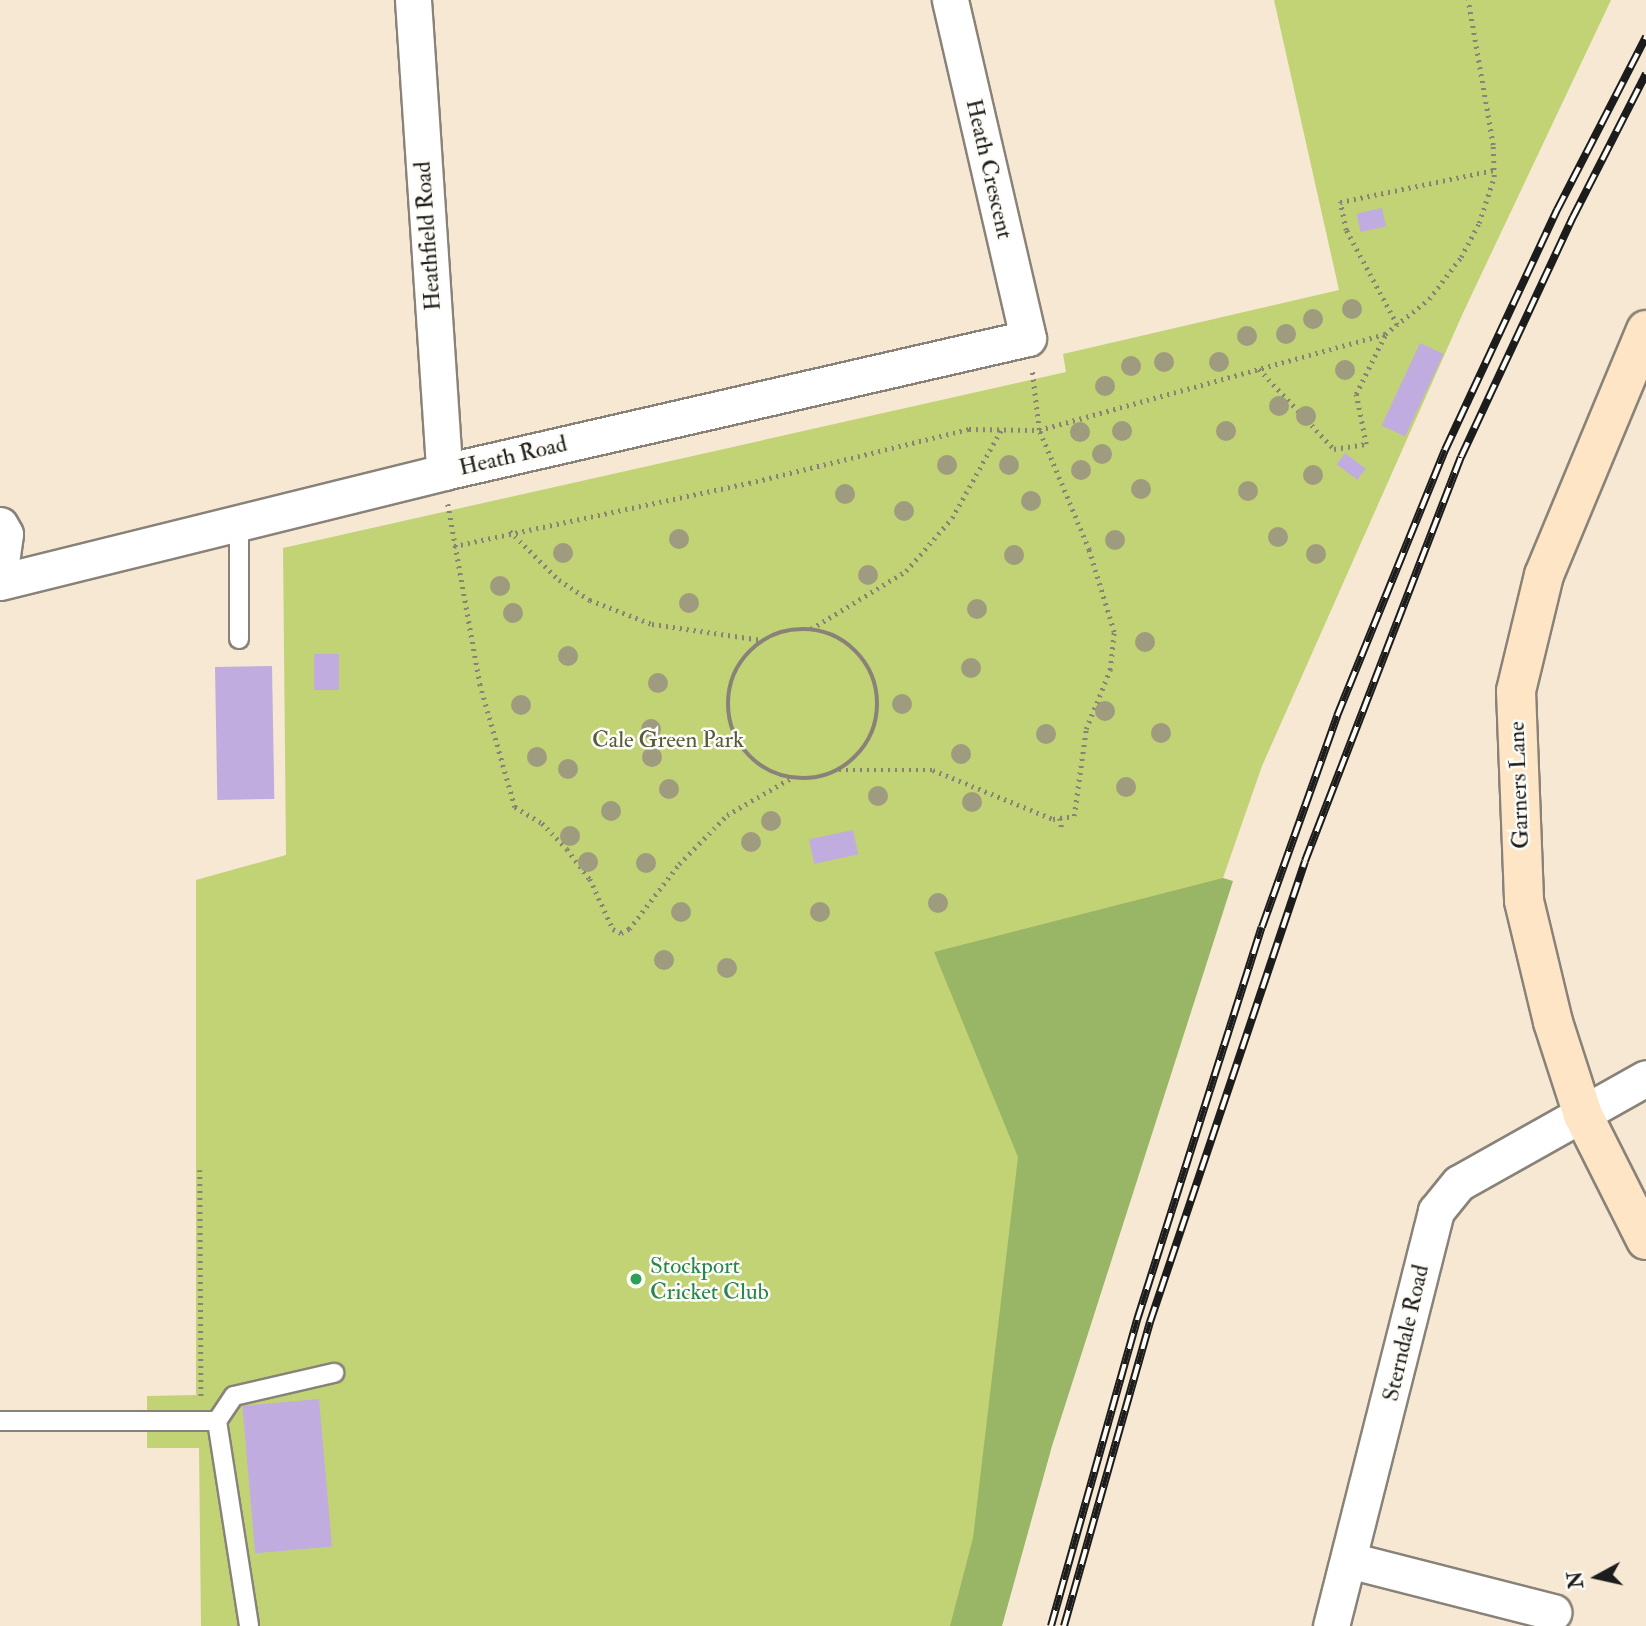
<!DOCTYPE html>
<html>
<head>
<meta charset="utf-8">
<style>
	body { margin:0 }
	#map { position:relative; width:1646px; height:1626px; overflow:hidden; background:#f6e8d3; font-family:"IM FELL Double Pica",serif }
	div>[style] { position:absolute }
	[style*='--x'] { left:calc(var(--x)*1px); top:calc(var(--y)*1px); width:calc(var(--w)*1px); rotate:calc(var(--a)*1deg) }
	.green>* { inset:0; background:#c2d375 }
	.forest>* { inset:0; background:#99b566 }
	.building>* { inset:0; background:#c0acdf; transform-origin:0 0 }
	.path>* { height:4.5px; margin-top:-2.25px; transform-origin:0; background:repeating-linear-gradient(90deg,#898278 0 2px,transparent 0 7px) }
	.path>.ring { margin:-2.25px; padding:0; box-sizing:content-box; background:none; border:4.5px solid #898278; border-radius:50% }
	.roads { filter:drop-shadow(2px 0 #898278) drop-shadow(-2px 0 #898278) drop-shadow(0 2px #898278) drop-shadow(0 -2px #898278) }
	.lane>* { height:18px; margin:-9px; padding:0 9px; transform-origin:9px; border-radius:9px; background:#fff }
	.street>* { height:35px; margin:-17.5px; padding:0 17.5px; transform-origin:17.5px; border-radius:17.5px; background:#fff }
	.secondary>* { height:38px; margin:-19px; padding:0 19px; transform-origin:19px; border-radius:19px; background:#fde5c5 }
	.rail>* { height:8px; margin-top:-4px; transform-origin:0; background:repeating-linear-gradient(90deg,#fdfcf7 0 16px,#1c1c1c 0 32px); box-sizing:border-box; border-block:2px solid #1c1c1c }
	.trees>* { width:20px; height:20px; margin:-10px; border-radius:50%; background:#9e9b7f }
	.dots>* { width:19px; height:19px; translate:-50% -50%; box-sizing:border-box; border:4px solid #fdfcf7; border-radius:50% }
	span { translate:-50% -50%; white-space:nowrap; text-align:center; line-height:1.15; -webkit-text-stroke:5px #fdfcf7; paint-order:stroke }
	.street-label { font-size:23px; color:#1c1c1c }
	.park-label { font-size:23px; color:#565c3b }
	.leisure-label { font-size:23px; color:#27864d }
	.left { translate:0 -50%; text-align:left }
	.north { position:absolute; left:1562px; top:1542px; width:70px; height:70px; -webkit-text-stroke:5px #fdfcf7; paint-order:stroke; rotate:262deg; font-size:19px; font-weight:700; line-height:28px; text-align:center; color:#1c1c1c }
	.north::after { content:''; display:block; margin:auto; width:24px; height:32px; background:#1c1c1c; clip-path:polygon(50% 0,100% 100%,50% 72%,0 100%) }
</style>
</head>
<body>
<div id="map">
	<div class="green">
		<div style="clip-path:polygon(1274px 0,1611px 0,1463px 313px,1262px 766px,1223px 878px,1183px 965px,984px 1626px,201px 1626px,199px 1448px,147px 1448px,147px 1396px,196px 1395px,196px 880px,286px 855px,283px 548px,1066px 372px,1063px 354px,1339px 290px)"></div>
	</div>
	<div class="forest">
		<div style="clip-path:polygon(1223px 878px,1233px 881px,1052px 1446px,1002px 1626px,950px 1626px,973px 1538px,1018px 1157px,934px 952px)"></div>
	</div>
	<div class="building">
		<div style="left:1382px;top:208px;width:19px;height:26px;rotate:78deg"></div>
		<div style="left:1420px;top:343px;width:26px;height:91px;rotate:25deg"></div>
		<div style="left:1345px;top:453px;width:26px;height:14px;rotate:37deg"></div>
		<div style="left:314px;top:654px;width:25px;height:36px"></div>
		<div style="left:272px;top:666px;width:133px;height:57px;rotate:89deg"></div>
		<div style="left:853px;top:830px;width:25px;height:45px;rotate:78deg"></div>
		<div style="left:319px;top:1399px;width:148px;height:77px;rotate:85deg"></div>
	</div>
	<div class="path">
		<div style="--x:1397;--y:325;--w:108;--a:-118.2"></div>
		<div style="--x:1346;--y:230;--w:29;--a:-102"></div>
		<div style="--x:1340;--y:202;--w:157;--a:-11.7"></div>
		<div style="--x:1259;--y:369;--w:110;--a:46.8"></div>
		<div style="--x:1334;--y:449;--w:32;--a:-9"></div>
		<div style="--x:1366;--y:444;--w:51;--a:-101.3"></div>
		<div style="--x:1356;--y:394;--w:66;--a:-63.8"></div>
		<div style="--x:448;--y:504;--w:183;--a:79.9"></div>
		<div style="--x:480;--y:684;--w:128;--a:74.1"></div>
		<div style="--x:515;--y:807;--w:31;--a:31"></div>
		<div style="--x:542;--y:823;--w:36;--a:46"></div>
		<div style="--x:567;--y:849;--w:38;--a:53"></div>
		<div style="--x:590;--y:879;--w:55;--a:65.3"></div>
		<div style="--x:613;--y:929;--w:9;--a:27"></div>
		<div style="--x:621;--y:933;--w:9;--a:-27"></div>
		<div style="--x:629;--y:929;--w:82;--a:-52.4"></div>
		<div style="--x:679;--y:864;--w:69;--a:-45.6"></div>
		<div style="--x:727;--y:815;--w:74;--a:-30"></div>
		<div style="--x:510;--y:531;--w:69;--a:45"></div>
		<div style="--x:559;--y:580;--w:37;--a:33"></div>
		<div style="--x:590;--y:600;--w:66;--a:21.2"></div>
		<div style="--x:652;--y:624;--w:111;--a:8.3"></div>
		<div style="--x:454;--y:546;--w:302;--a:-12.1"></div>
		<div style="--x:749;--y:483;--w:227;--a:-13.8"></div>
		<div style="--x:969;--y:429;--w:70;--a:0.8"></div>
		<div style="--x:1039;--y:430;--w:359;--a:-15.5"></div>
		<div style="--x:1385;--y:334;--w:56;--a:-38.5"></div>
		<div style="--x:1429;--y:299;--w:53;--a:-52.7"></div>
		<div style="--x:1461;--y:257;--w:38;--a:-62"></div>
		<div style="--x:1479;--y:223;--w:48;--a:-71.9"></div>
		<div style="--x:1494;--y:177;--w:32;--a:-92"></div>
		<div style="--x:1493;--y:145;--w:147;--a:-99.8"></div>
		<div style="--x:811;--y:629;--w:111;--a:-31.4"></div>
		<div style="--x:906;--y:571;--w:70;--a:-49"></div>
		<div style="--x:952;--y:518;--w:101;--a:-60.9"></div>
		<div class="ring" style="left:728px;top:629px;width:145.5px;height:145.5px"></div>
		<div style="--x:839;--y:770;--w:94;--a:0"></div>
		<div style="--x:933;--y:770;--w:130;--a:22.2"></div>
		<div style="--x:1053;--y:819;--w:21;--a:-8"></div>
		<div style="--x:1074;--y:816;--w:88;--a:-82.1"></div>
		<div style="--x:1086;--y:729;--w:64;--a:-67.9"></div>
		<div style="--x:1110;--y:670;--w:38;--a:-84"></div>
		<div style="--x:1114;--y:632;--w:86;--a:-107"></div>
		<div style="--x:1089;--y:550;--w:130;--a:-112.6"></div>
		<div style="--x:1039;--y:430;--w:60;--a:-96.7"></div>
		<div style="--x:1060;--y:818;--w:11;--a:80"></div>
		<div style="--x:200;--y:1170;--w:229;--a:89.7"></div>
	</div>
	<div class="roads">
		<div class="lane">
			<div style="--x:239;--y:523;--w:116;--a:90"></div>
			<div style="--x:0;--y:1421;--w:217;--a:0"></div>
			<div style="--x:217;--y:1421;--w:207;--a:81.1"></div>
			<div style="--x:217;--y:1421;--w:30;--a:-56"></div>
			<div style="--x:234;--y:1396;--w:103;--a:-13"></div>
		</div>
		<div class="street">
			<div style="--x:413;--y:0;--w:473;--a:86.2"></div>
			<div style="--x:0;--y:525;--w:10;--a:61"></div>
			<div style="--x:5;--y:534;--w:36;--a:98"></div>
			<div style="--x:0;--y:582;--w:457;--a:-13.9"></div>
			<div style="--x:444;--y:472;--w:599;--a:-12.92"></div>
			<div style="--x:1028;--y:338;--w:347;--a:-103"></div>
			<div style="--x:1349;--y:1560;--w:211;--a:14.3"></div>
			<div style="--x:1331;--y:1626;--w:428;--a:-75.8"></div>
			<div style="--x:1436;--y:1211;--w:36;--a:-51"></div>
			<div style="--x:1459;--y:1183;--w:214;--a:-29.3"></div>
		</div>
		<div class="secondary">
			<div style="--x:1646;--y:330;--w:265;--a:112.6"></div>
			<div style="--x:1544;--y:575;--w:119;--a:103.6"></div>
			<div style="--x:1516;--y:691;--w:210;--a:87.8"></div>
			<div style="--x:1524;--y:901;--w:124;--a:76.5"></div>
			<div style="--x:1553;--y:1022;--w:98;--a:72.1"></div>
			<div style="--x:1583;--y:1115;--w:140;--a:63.3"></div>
		</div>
	</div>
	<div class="rail">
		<div style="--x:1051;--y:1626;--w:318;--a:-74.3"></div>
		<div style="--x:1137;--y:1320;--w:412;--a:-72.4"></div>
		<div style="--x:1262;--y:927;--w:224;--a:-70.4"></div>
		<div style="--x:1337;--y:716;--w:287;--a:-67.9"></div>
		<div style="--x:1445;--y:450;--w:265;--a:-65"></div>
		<div style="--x:1557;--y:210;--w:195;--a:-62.8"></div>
		<div style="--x:1064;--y:1626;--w:316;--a:-74.2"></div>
		<div style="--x:1150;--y:1322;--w:486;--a:-71.4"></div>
		<div style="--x:1305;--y:861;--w:433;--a:-68.9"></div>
		<div style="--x:1461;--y:457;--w:265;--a:-65"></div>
		<div style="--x:1573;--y:217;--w:161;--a:-63"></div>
	</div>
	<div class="trees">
		<div style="left:1352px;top:309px"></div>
		<div style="left:1313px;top:319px"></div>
		<div style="left:1286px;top:334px"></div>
		<div style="left:1247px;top:336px"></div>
		<div style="left:1164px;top:362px"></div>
		<div style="left:1219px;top:362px"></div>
		<div style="left:1131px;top:366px"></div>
		<div style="left:1345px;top:370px"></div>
		<div style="left:1105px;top:386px"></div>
		<div style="left:1279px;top:406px"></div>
		<div style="left:1306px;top:416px"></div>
		<div style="left:1122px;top:431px"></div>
		<div style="left:1226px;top:431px"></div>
		<div style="left:1080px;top:432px"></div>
		<div style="left:1102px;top:454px"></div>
		<div style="left:947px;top:465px"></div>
		<div style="left:1009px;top:465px"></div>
		<div style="left:1081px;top:470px"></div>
		<div style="left:1313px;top:475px"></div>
		<div style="left:1141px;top:489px"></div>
		<div style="left:1248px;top:491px"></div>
		<div style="left:845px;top:494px"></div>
		<div style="left:1031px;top:501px"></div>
		<div style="left:904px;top:511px"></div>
		<div style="left:1278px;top:537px"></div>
		<div style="left:679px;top:539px"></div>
		<div style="left:1115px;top:540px"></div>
		<div style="left:563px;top:553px"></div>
		<div style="left:1316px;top:554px"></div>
		<div style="left:1014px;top:555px"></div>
		<div style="left:868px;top:575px"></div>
		<div style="left:500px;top:586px"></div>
		<div style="left:689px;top:603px"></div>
		<div style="left:977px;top:609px"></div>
		<div style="left:513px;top:613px"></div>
		<div style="left:1145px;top:642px"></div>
		<div style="left:568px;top:656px"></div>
		<div style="left:971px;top:668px"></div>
		<div style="left:658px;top:683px"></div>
		<div style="left:902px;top:704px"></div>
		<div style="left:521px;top:705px"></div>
		<div style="left:1105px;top:711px"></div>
		<div style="left:651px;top:729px"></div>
		<div style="left:1161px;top:733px"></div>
		<div style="left:1046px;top:734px"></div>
		<div style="left:961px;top:754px"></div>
		<div style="left:537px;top:757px"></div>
		<div style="left:652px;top:757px"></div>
		<div style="left:568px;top:769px"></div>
		<div style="left:1126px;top:787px"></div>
		<div style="left:669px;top:789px"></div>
		<div style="left:878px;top:796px"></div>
		<div style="left:972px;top:802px"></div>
		<div style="left:611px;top:811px"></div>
		<div style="left:771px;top:821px"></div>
		<div style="left:570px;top:836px"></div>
		<div style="left:751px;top:842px"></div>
		<div style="left:588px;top:862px"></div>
		<div style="left:646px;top:863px"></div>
		<div style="left:938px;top:903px"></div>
		<div style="left:681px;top:912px"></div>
		<div style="left:820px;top:912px"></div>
		<div style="left:664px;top:960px"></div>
		<div style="left:727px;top:968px"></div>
	</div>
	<div class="dots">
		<div style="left:636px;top:1279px;background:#2e9e5b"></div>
	</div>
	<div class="street-label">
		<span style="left:989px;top:169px;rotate:77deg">Heath Crescent</span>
		<span style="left:428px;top:236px;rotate:-94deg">Heathfield Road</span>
		<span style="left:513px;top:456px;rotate:-13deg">Heath Road</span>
		<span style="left:1519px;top:785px;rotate:-92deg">Garners Lane</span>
		<span style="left:1406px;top:1333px;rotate:-77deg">Sterndale Road</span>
	</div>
	<div class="park-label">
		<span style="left:668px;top:740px">Cale Green Park</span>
	</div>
	<div class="leisure-label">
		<span class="left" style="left:650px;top:1279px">Stockport<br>Cricket Club</span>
	</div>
	<div class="north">N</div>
</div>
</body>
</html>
